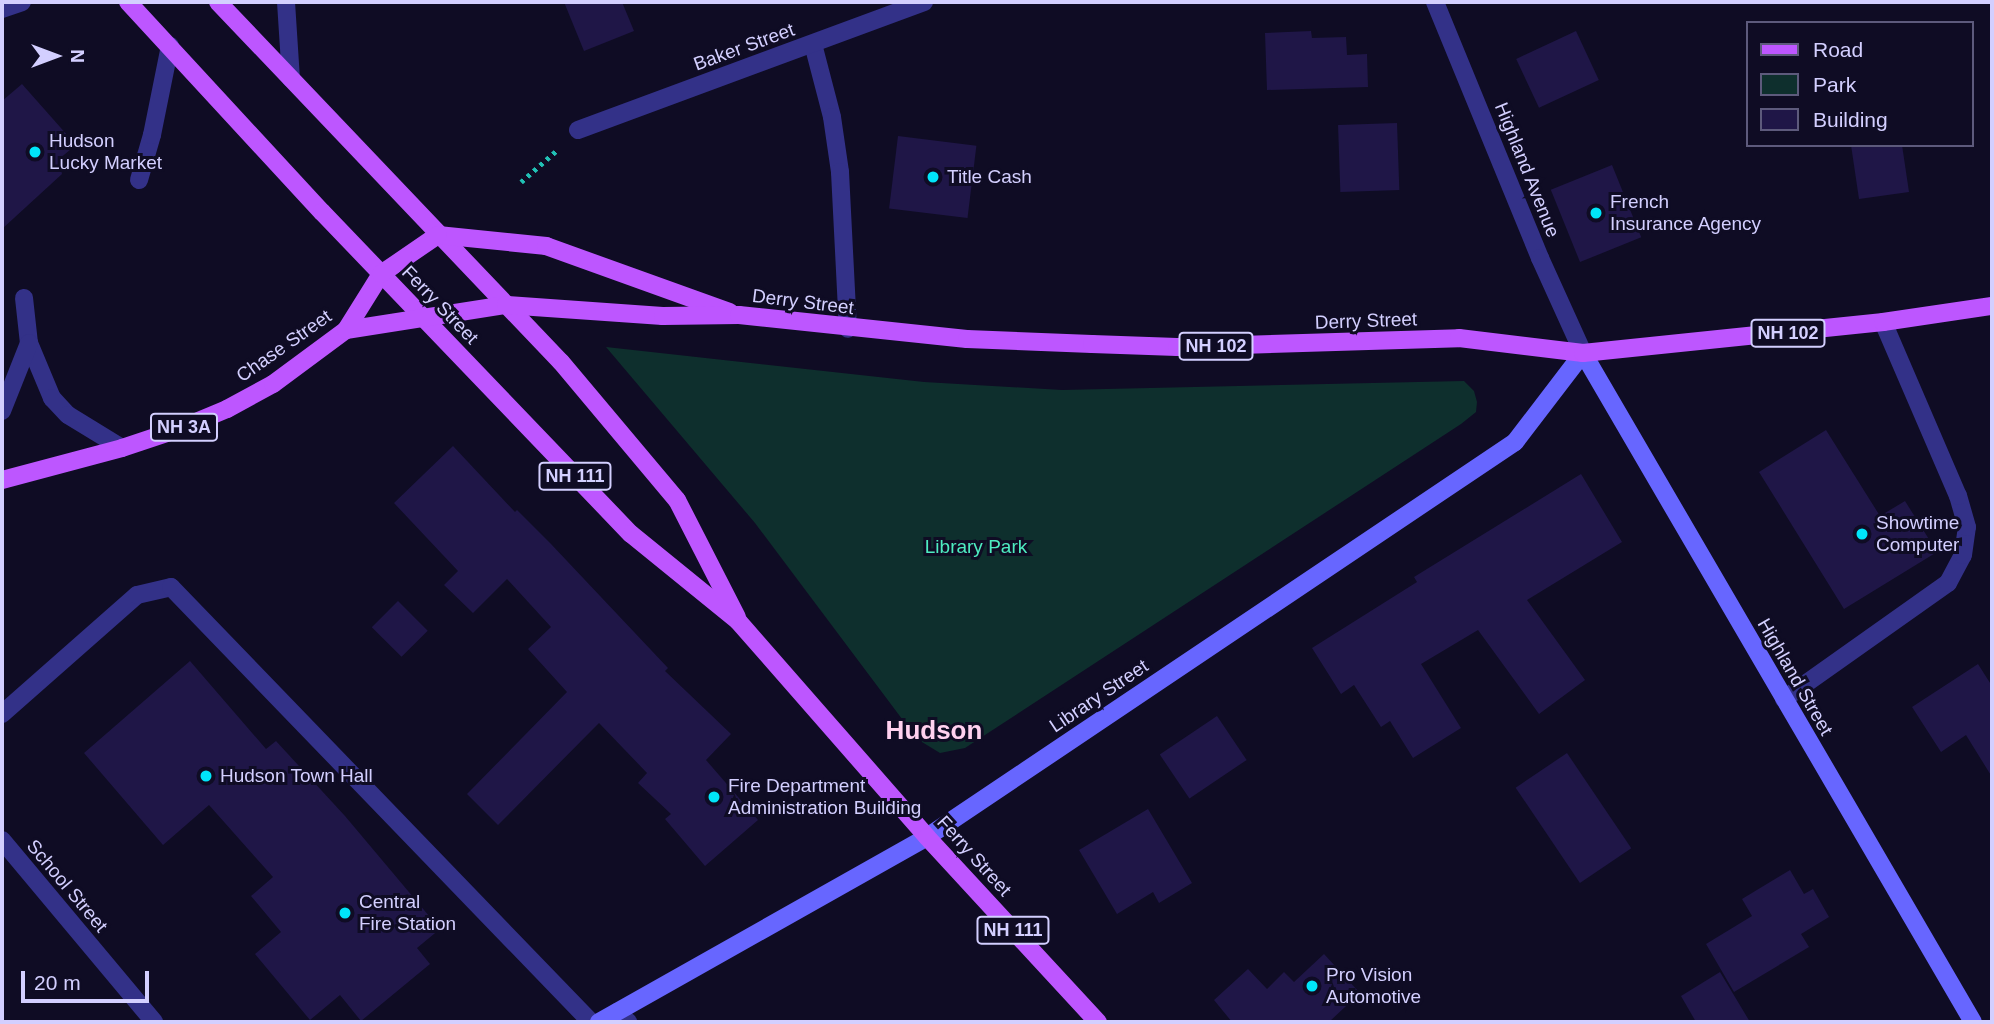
<!DOCTYPE html>
<html>
<head>
<meta charset="utf-8">
<style>
	body { margin:0 }
	#map { position:relative; width:1994px; height:1024px; overflow:hidden; background:#0f0c24; font-family:Arial,sans-serif }
	div>[style] { position:absolute }
	[style*='--x'] { left:calc(var(--x)*1px); top:calc(var(--y)*1px); width:calc(var(--w)*1px); rotate:calc(var(--a)*1deg) }
	.green>* { inset:0; background:#0e2f2d }
	.building>* { inset:0; background:#1f1647; transform-origin:0 0 }
	.path>* { height:4.5px; margin-top:-2.25px; transform-origin:0; background:repeating-linear-gradient(90deg,#21c0b4 0 3.5px,transparent 0 8.5px) }
	.lane>* { height:18px; margin:-9px; padding:0 9px; transform-origin:9px; border-radius:9px; background:#333188 }
	.street>* { height:18px; margin:-9px; padding:0 9px; transform-origin:9px; border-radius:9px; background:#333188 }
	.secondary>* { height:18px; margin:-9px; padding:0 9px; transform-origin:9px; border-radius:9px; background:#6766ff }
	.primary>* { height:18px; margin:-9px; padding:0 9px; transform-origin:9px; border-radius:9px; background:#bd56ff }
	.dots>* { width:19px; height:19px; translate:-50% -50%; box-sizing:border-box; border:4px solid #0f0c24; border-radius:50% }
	span { translate:-50% -50%; white-space:nowrap; text-align:center; line-height:1.15; -webkit-text-stroke:6px #0f0c24; paint-order:stroke }
	.shield-label span { padding:2px 5px; background:#0f0c24; border:2px solid; border-radius:5px; -webkit-text-stroke-width:0 }
	.shield-label { font-size:18px; color:#d3cfff; font-weight:700 }
	.street-label { font-size:19px; color:#d3cfff }
	.poi-label { font-size:19px; color:#d3cfff }
	.left { translate:0 -50%; text-align:left }
	.park-label { font-size:19px; color:#4eecc1 }
	.district-label { font-size:26px; color:#ffd1ef; font-weight:700 }
	.frame { position:absolute; inset:0; border:4px solid #d3cfff; pointer-events:none }
	.legend { position:absolute; left:1746px; top:21px; width:228px; height:126px; box-sizing:border-box; background:#0f0c24; border:2px solid #5d5a7c; margin:0; padding:9px 12px; list-style:none; font-size:21px; color:#d3cfff }
	.legend li { display:flex; align-items:center; gap:14px; height:35px }
	.legend b { width:35px; border:2px solid #5d5a7c }
	.north { position:absolute; left:21px; top:21px; width:70px; height:70px; -webkit-text-stroke:5px #0f0c24; paint-order:stroke; rotate:90deg; font-size:19px; font-weight:700; line-height:28px; text-align:center; color:#d3cfff }
	.north::after { content:''; display:block; margin:auto; width:24px; height:32px; background:#d3cfff; clip-path:polygon(50% 0,100% 100%,50% 72%,0 100%) }
	.scale { position:absolute; left:21px; top:971px; width:128px; height:32px; box-sizing:border-box; border:4px solid #d3cfff; border-top:0; padding-left:9px; font-size:21px; line-height:24px; white-space:nowrap; color:#d3cfff; -webkit-text-stroke:5px #0f0c24; paint-order:stroke }
</style>
</head>
<body>
<div id="map">
	<div class="green">
		<div style="clip-path:polygon(606px 347px,924px 382px,1062px 390px,1464px 381px,1474px 391px,1477px 402px,1476px 412px,1461px 424px,965px 748px,940px 753px,917px 739px,755px 523px)"></div>
	</div>
	<div class="building">
		<div style="clip-path:polygon(564px 2px,622px 2px,634px 31px,584px 51px)"></div>
		<div style="clip-path:polygon(1311px 31px,1312px 38px,1346px 37px,1347px 55px,1367px 54px,1368px 87px,1267px 90px,1265px 33px)"></div>
		<div style="left:1576px;top:31px;width:54px;height:66px;rotate:65deg"></div>
		<div style="clip-path:polygon(22px 84px,76px 145px,59px 159px,62px 174px,2px 229px,2px 101px)"></div>
		<div style="left:1397px;top:123px;width:67px;height:59px;rotate:88deg"></div>
		<div style="left:898px;top:136px;width:79px;height:73px;rotate:7deg"></div>
		<div style="clip-path:polygon(1851px 145px,1902px 145px,1909px 192px,1859px 199px)"></div>
		<div style="left:1612px;top:165px;width:78px;height:66px;rotate:68deg"></div>
		<div style="clip-path:polygon(1826px 430px,1880px 516px,1905px 501px,1937px 552px,1844px 609px,1759px 472px)"></div>
		<div style="clip-path:polygon(453px 446px,515px 512px,517px 510px,551px 544px,668px 668px,665px 671px,731px 734px,706px 760px,758px 820px,705px 866px,665px 819px,671px 814px,638px 783px,647px 773px,599px 723px,498px 825px,467px 794px,567px 692px,528px 649px,551px 627px,507px 579px,473px 613px,444px 585px,458px 571px,394px 503px)"></div>
		<div style="clip-path:polygon(1581px 474px,1622px 542px,1527px 600px,1585px 680px,1539px 714px,1478px 630px,1421px 664px,1461px 728px,1413px 758px,1390px 721px,1381px 727px,1354px 685px,1341px 694px,1312px 648px,1417px 582px,1414px 577px)"></div>
		<div style="left:398px;top:601px;width:42px;height:37px;rotate:45deg"></div>
		<div style="clip-path:polygon(190px 661px,266px 749px,276px 741px,345px 816px,440px 929px,417px 948px,430px 964px,361px 1021px,340px 995px,310px 1020px,255px 954px,281px 932px,251px 896px,273px 877px,209px 805px,163px 845px,84px 753px)"></div>
		<div style="clip-path:polygon(1978px 664px,1992px 686px,1992px 777px,1966px 735px,1941px 752px,1912px 707px)"></div>
		<div style="left:1217px;top:716px;width:53px;height:69px;rotate:56deg"></div>
		<div style="left:1567px;top:753px;width:115px;height:62px;rotate:56deg"></div>
		<div style="clip-path:polygon(1148px 809px,1192px 883px,1159px 903px,1153px 892px,1117px 914px,1079px 850px)"></div>
		<div style="clip-path:polygon(1790px 870px,1804px 894px,1813px 889px,1829px 917px,1801px 934px,1809px 947px,1734px 992px,1706px 944px,1752px 916px,1742px 899px)"></div>
		<div style="clip-path:polygon(1324px 954px,1360px 993px,1329px 1022px,1232px 1022px,1214px 1000px,1248px 969px,1267px 989px,1284px 972px,1294px 982px)"></div>
		<div style="clip-path:polygon(1720px 972px,1750px 1022px,1696px 1022px,1681px 996px)"></div>
	</div>
	<div class="path">
		<div style="--x:521;--y:182;--w:48;--a:-41.6"></div>
	</div>
	<div class="lane">
		<div style="--x:286;--y:2;--w:77;--a:86.3"></div>
		<div style="--x:2;--y:9;--w:21;--a:-19"></div>
		<div style="--x:813;--y:44;--w:75;--a:75.4"></div>
		<div style="--x:832;--y:117;--w:56;--a:81.7"></div>
		<div style="--x:840;--y:172;--w:157;--a:87.1"></div>
		<div style="--x:139;--y:180;--w:47;--a:-73.9"></div>
		<div style="--x:152;--y:135;--w:91;--a:-78.6"></div>
		<div style="--x:24;--y:298;--w:45;--a:83.7"></div>
		<div style="--x:29;--y:343;--w:60;--a:67.3"></div>
		<div style="--x:52;--y:398;--w:23;--a:47"></div>
		<div style="--x:68;--y:415;--w:63;--a:31.4"></div>
		<div style="--x:2;--y:411;--w:73;--a:-68.3"></div>
		<div style="--x:1784;--y:699;--w:201;--a:-35.3"></div>
		<div style="--x:1948;--y:583;--w:32;--a:-62"></div>
		<div style="--x:1963;--y:555;--w:28;--a:-82"></div>
		<div style="--x:1967;--y:527;--w:32;--a:-106"></div>
		<div style="--x:1958;--y:496;--w:189;--a:-113.3"></div>
		<div style="--x:2;--y:714;--w:180;--a:-41.4"></div>
		<div style="--x:137;--y:595;--w:35;--a:-13"></div>
		<div style="--x:171;--y:587;--w:605;--a:46.01"></div>
		<div style="--x:617;--y:1012;--w:15;--a:42"></div>
	</div>
	<div class="street">
		<div style="--x:1435;--y:2;--w:277;--a:67.7"></div>
		<div style="--x:1540;--y:258;--w:104;--a:65.6"></div>
		<div style="--x:578;--y:130;--w:369;--a:-20.3"></div>
		<div style="--x:2;--y:840;--w:237;--a:50.1"></div>
	</div>
	<div class="secondary">
		<div style="--x:599;--y:1022;--w:377;--a:-29.4"></div>
		<div style="--x:927;--y:837;--w:708;--a:-33.89"></div>
		<div style="--x:1515;--y:442;--w:112;--a:-52.6"></div>
		<div style="--x:1583;--y:353;--w:774;--a:59.76"></div>
	</div>
	<div class="primary">
		<div style="--x:128;--y:2;--w:286;--a:47.3"></div>
		<div style="--x:322;--y:212;--w:446;--a:46.2"></div>
		<div style="--x:631;--y:534;--w:138;--a:39.1"></div>
		<div style="--x:738;--y:621;--w:287;--a:48.8"></div>
		<div style="--x:927;--y:837;--w:252;--a:47.3"></div>
		<div style="--x:218;--y:2;--w:497;--a:46.4"></div>
		<div style="--x:561;--y:362;--w:180;--a:50"></div>
		<div style="--x:677;--y:500;--w:131;--a:62.9"></div>
		<div style="--x:438;--y:235;--w:109;--a:5.8"></div>
		<div style="--x:546;--y:246;--w:195;--a:19.8"></div>
		<div style="--x:346;--y:330;--w:162;--a:-8.9"></div>
		<div style="--x:506;--y:305;--w:157;--a:4"></div>
		<div style="--x:663;--y:316;--w:76;--a:-0.8"></div>
		<div style="--x:739;--y:315;--w:229;--a:6"></div>
		<div style="--x:967;--y:339;--w:125;--a:2.3"></div>
		<div style="--x:1092;--y:344;--w:85;--a:2"></div>
		<div style="--x:1177;--y:347;--w:282;--a:-1.8"></div>
		<div style="--x:1459;--y:338;--w:125;--a:6.9"></div>
		<div style="--x:1583;--y:353;--w:302;--a:-5.9"></div>
		<div style="--x:1883;--y:322;--w:110;--a:-8.4"></div>
		<div style="--x:2;--y:480;--w:124;--a:-14.9"></div>
		<div style="--x:122;--y:448;--w:60;--a:-18.4"></div>
		<div style="--x:179;--y:429;--w:52;--a:-22.6"></div>
		<div style="--x:227;--y:409;--w:52;--a:-28.5"></div>
		<div style="--x:273;--y:384;--w:91;--a:-36.5"></div>
		<div style="--x:346;--y:330;--w:66;--a:-58"></div>
		<div style="--x:381;--y:274;--w:69;--a:-34.4"></div>
	</div>
	<div class="dots">
		<div style="left:35px;top:152px;background:#00e5fa"></div>
		<div style="left:933px;top:177px;background:#00e5fa"></div>
		<div style="left:1596px;top:213px;background:#00e5fa"></div>
		<div style="left:1862px;top:534px;background:#00e5fa"></div>
		<div style="left:206px;top:776px;background:#00e5fa"></div>
		<div style="left:714px;top:797px;background:#00e5fa"></div>
		<div style="left:345px;top:913px;background:#00e5fa"></div>
		<div style="left:1312px;top:986px;background:#00e5fa"></div>
	</div>
	<div class="shield-label">
		<span style="left:1788px;top:333px">NH 102</span>
		<span style="left:1216px;top:346px">NH 102</span>
		<span style="left:184px;top:427px">NH 3A</span>
		<span style="left:575px;top:476px">NH 111</span>
		<span style="left:1013px;top:930px">NH 111</span>
	</div>
	<div class="street-label">
		<span style="left:744px;top:47px;rotate:-20deg">Baker Street</span>
		<span style="left:1527px;top:170px;rotate:68deg">Highland Avenue</span>
		<span style="left:803px;top:302px;rotate:7deg">Derry Street</span>
		<span style="left:440px;top:305px;rotate:46deg">Ferry Street</span>
		<span style="left:1366px;top:321px;rotate:-2deg">Derry Street</span>
		<span style="left:284px;top:346px;rotate:-35deg">Chase Street</span>
		<span style="left:1795px;top:677px;rotate:60deg">Highland Street</span>
		<span style="left:1099px;top:696px;rotate:-34deg">Library Street</span>
		<span style="left:974px;top:856px;rotate:48deg">Ferry Street</span>
		<span style="left:67px;top:886px;rotate:50deg">School Street</span>
	</div>
	<div class="poi-label">
		<span class="left" style="left:49px;top:152px">Hudson<br>Lucky Market</span>
		<span class="left" style="left:947px;top:177px">Title Cash</span>
		<span class="left" style="left:1610px;top:213px">French<br>Insurance Agency</span>
		<span class="left" style="left:1876px;top:534px">Showtime<br>Computer</span>
		<span class="left" style="left:220px;top:776px">Hudson Town Hall</span>
		<span class="left" style="left:728px;top:797px">Fire Department<br>Administration Building</span>
		<span class="left" style="left:359px;top:913px">Central<br>Fire Station</span>
		<span class="left" style="left:1326px;top:986px">Pro Vision<br>Automotive</span>
	</div>
	<div class="park-label">
		<span style="left:976px;top:547px">Library Park</span>
	</div>
	<div class="district-label">
		<span style="left:934px;top:731px">Hudson</span>
	</div>
	<div class="frame"></div>
	<ul class="legend">
	<li><b style="height:9px;background:#bd56ff"></b>Road</li>
	<li><b style="height:19px;background:#0e2f2d"></b>Park</li>
	<li><b style="height:19px;background:#1f1647"></b>Building</li>
	</ul>
	<div class="north">N</div>
	<div class="scale">20 m</div>
</div>
</body>
</html>
